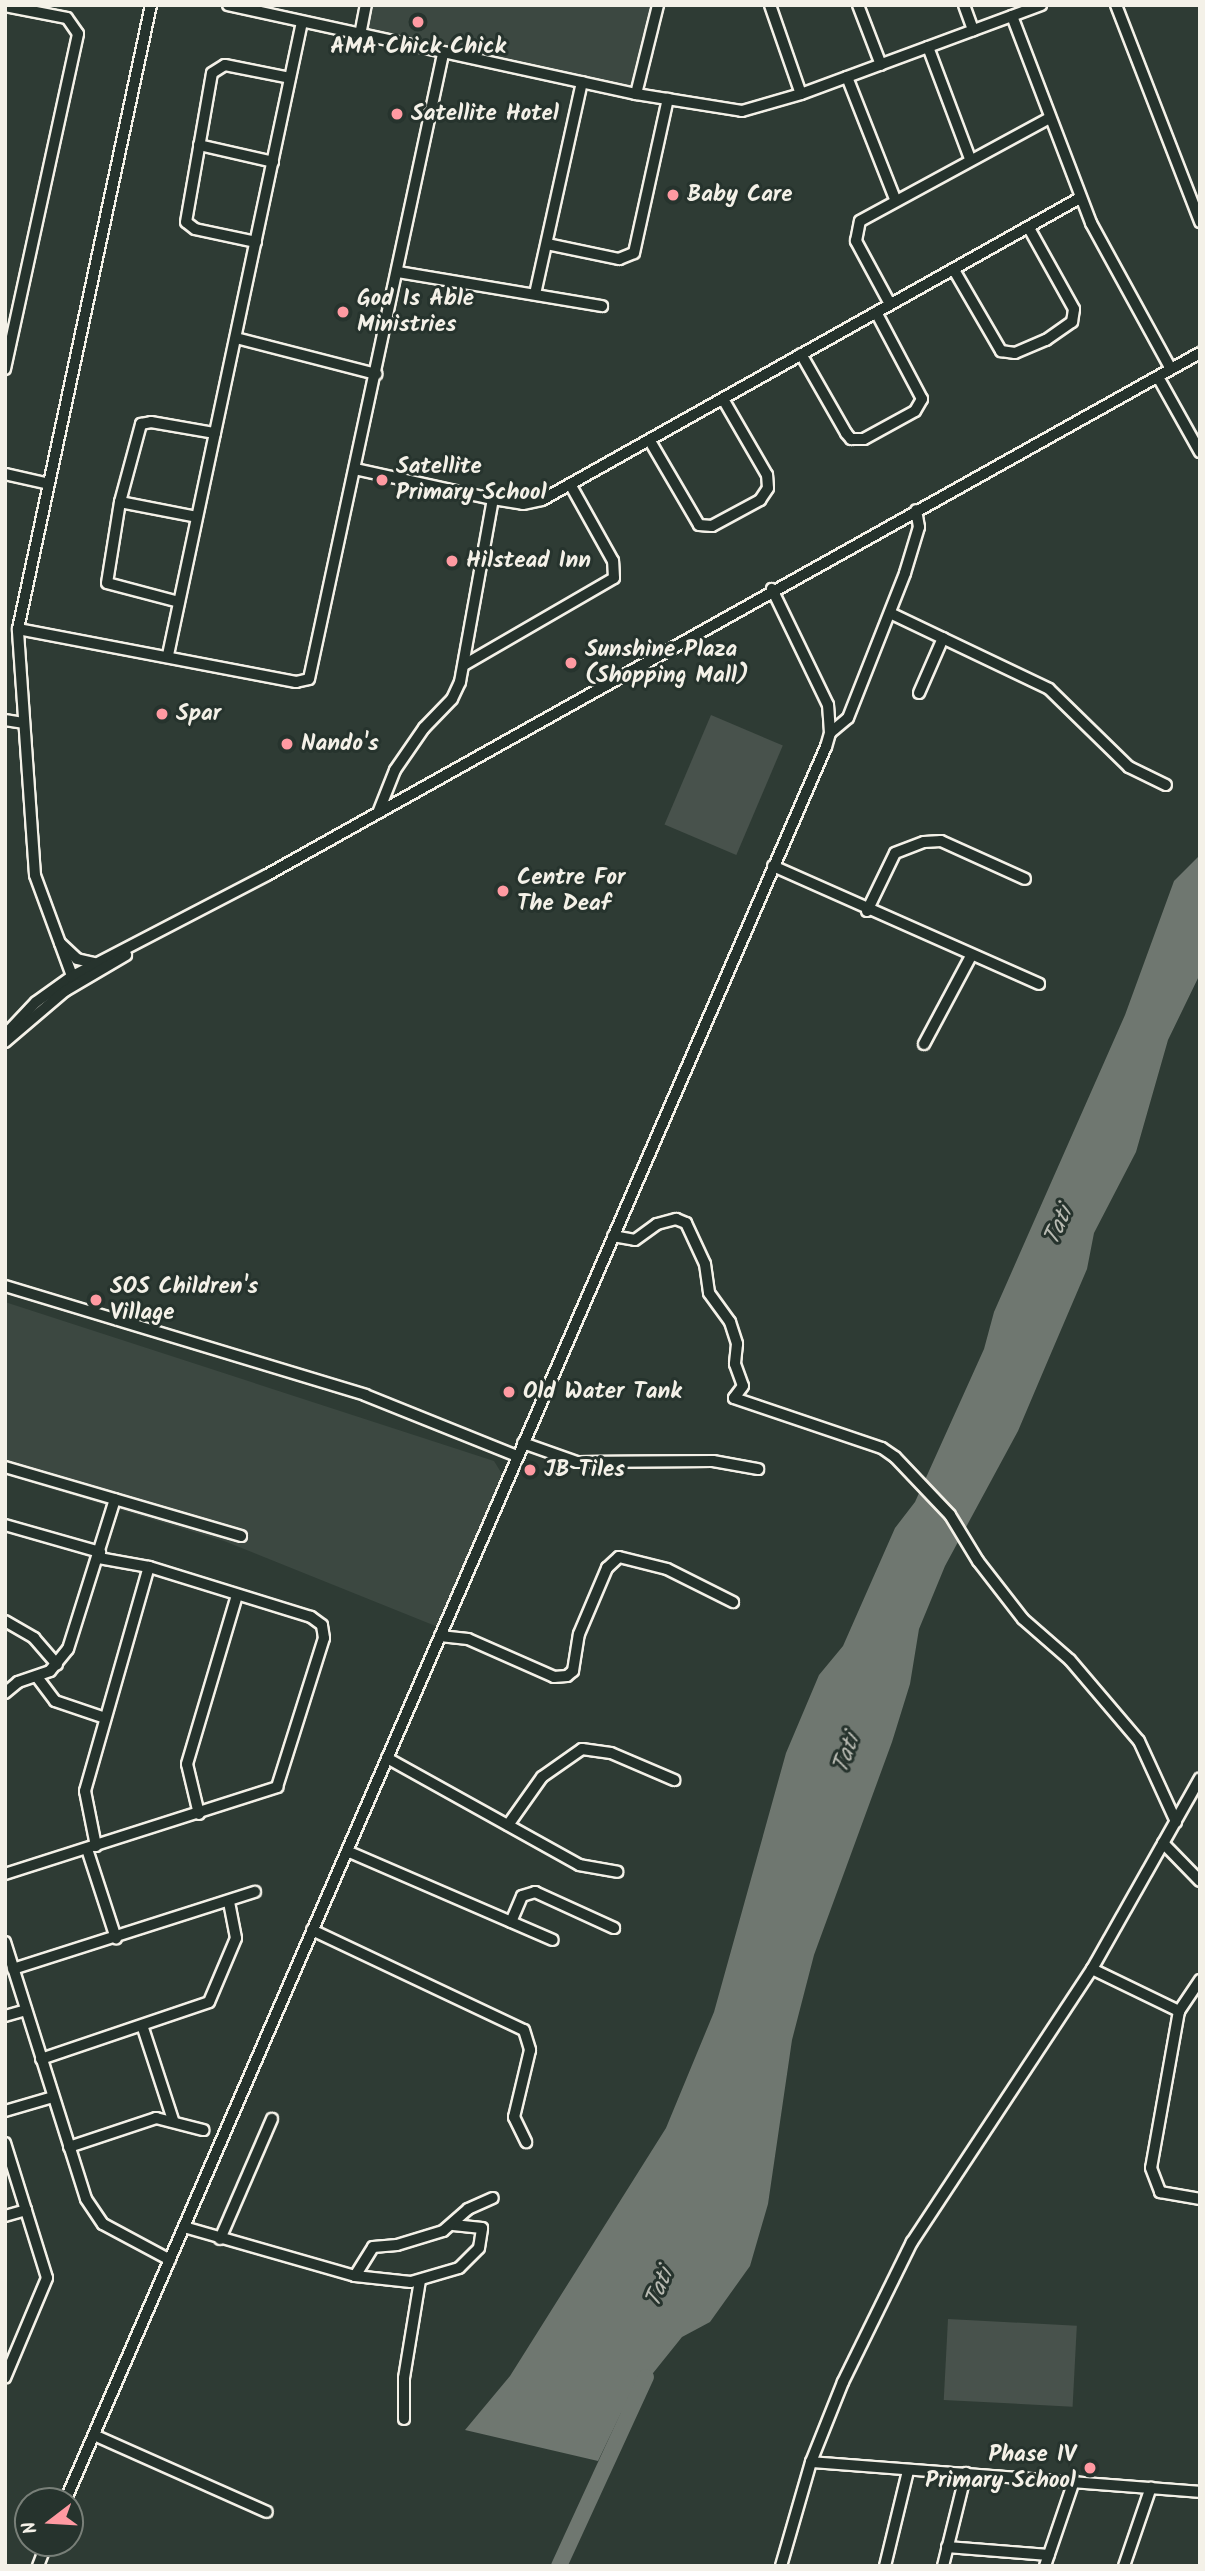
<!DOCTYPE html>
<html>
<head>
<meta charset="utf-8">
<style>
	body { margin:0 }
	#map { position:relative; width:1205px; height:2571px; overflow:hidden; background:#2e3b34; font-family:Kalam,sans-serif }
	div>[style] { position:absolute }
	[style*='--x'] { left:calc(var(--x)*1px); top:calc(var(--y)*1px); width:calc(var(--w)*1px); rotate:calc(var(--a)*1deg) }
	.built>* { inset:0; background:#3c4841 }
	.green>* { inset:0; background:#48524c; transform-origin:0 0 }
	.water>* { inset:0; background:#6f7770 }
	.river>* { height:16px; margin:-8px; padding:0 8px; transform-origin:8px; border-radius:8px; background:#6f7770 }
	.roads { filter:drop-shadow(2px 0 #f4f1e8) drop-shadow(-2px 0 #f4f1e8) drop-shadow(0 2px #f4f1e8) drop-shadow(0 -2px #f4f1e8) }
	.minor>* { height:10px; margin:-5px; padding:0 5px; transform-origin:5px; border-radius:5px; background:#26332d }
	.dots>* { width:19px; height:19px; translate:-50% -50%; box-sizing:border-box; border:4px solid #26332d; border-radius:50% }
	span { translate:-50% -50%; white-space:nowrap; text-align:center; line-height:1.15; -webkit-text-stroke:6px #26332d; paint-order:stroke }
	.poi-label { font-size:23px; color:#f4f1e8; font-weight:700 }
	.left { translate:0 -50%; text-align:left }
	.right { translate:-100% -50%; text-align:right }
	.water-label { font-size:24px; color:#b8bab2; font-style:italic }
	.frame { position:absolute; inset:0; border:7px solid #f4f1e8; pointer-events:none }
	.north { position:absolute; left:14px; top:2487px; width:70px; height:70px; box-sizing:border-box; background:#26332d; border:2px solid #787f78; border-radius:50%; rotate:253deg; font-size:19px; font-weight:700; line-height:28px; text-align:center; color:#f4f1e8 }
	.north::after { content:''; display:block; margin:auto; width:24px; height:32px; background:#ff9aa2; clip-path:polygon(50% 0,100% 100%,50% 72%,0 100%) }
</style>
</head>
<body>
<div id="map">
	<div class="built">
		<div style="clip-path:polygon(366px 5px,658px 5px,636px 94px,360px 35px)"></div>
		<div style="clip-path:polygon(5px 1302px,494px 1461px,502px 1474px,438px 1627px,224px 1541px,5px 1475px)"></div>
	</div>
	<div class="green">
		<div style="left:711px;top:715px;width:78px;height:119px;rotate:23deg"></div>
		<div style="left:948px;top:2319px;width:129px;height:81px;rotate:3deg"></div>
	</div>
	<div class="water">
		<div style="clip-path:polygon(1200px 855px,1200px 974px,1168px 1040px,1136px 1152px,1094px 1233px,1087px 1269px,1046px 1365px,1018px 1431px,945px 1566px,919px 1629px,910px 1684px,892px 1742px,814px 1955px,792px 2040px,768px 2204px,750px 2266px,710px 2322px,682px 2337px,621px 2413px,598px 2461px,465px 2430px,510px 2376px,666px 2128px,714px 2012px,786px 1753px,819px 1675px,843px 1646px,895px 1528px,915px 1502px,984px 1349px,994px 1312px,1125px 1015px,1174px 881px)"></div>
	</div>
	<div class="river">
		<div style="--x:559;--y:2566;--w:208;--a:-65.3"></div>
	</div>
	<div class="roads">
		<div class="minor">
			<div style="--x:228;--y:5;--w:418;--a:12.3"></div>
			<div style="--x:636;--y:94;--w:107;--a:9.1"></div>
			<div style="--x:742;--y:111;--w:61;--a:-16.1"></div>
			<div style="--x:801;--y:94;--w:256;--a:-20.3"></div>
			<div style="--x:770;--y:5;--w:94;--a:70.8"></div>
			<div style="--x:858;--y:5;--w:64;--a:69"></div>
			<div style="--x:964;--y:5;--w:27;--a:70"></div>
			<div style="--x:1116;--y:5;--w:233;--a:68.8"></div>
			<div style="--x:5;--y:6;--w:63;--a:11"></div>
			<div style="--x:67;--y:18;--w:19;--a:55"></div>
			<div style="--x:78;--y:34;--w:343;--a:102.3"></div>
			<div style="--x:1012;--y:16;--w:222;--a:69.1"></div>
			<div style="--x:1091;--y:223;--w:166;--a:61.3"></div>
			<div style="--x:360;--y:35;--w:31;--a:-79"></div>
			<div style="--x:928;--y:47;--w:120;--a:69.4"></div>
			<div style="--x:847;--y:77;--w:131;--a:68.5"></div>
			<div style="--x:636;--y:94;--w:92;--a:-76.1"></div>
			<div style="--x:199;--y:145;--w:76;--a:12.9"></div>
			<div style="--x:256;--y:242;--w:62;--a:-168"></div>
			<div style="--x:195;--y:229;--w:11;--a:-142"></div>
			<div style="--x:186;--y:222;--w:151;--a:-80.1"></div>
			<div style="--x:212;--y:73;--w:15;--a:-32"></div>
			<div style="--x:225;--y:65;--w:66;--a:11.3"></div>
			<div style="--x:547;--y:244;--w:74;--a:11.8"></div>
			<div style="--x:619;--y:259;--w:16;--a:-22"></div>
			<div style="--x:634;--y:253;--w:158;--a:-77.6"></div>
			<div style="--x:954;--y:270;--w:94;--a:59.9"></div>
			<div style="--x:1001;--y:351;--w:14;--a:8"></div>
			<div style="--x:1015;--y:353;--w:34;--a:-23"></div>
			<div style="--x:1046;--y:340;--w:32;--a:-35"></div>
			<div style="--x:1072;--y:322;--w:13;--a:-81"></div>
			<div style="--x:1074;--y:309;--w:93;--a:-119.1"></div>
			<div style="--x:398;--y:272;--w:207;--a:9.5"></div>
			<div style="--x:535;--y:294;--w:217;--a:-77.5"></div>
			<div style="--x:890;--y:304;--w:72;--a:-118.4"></div>
			<div style="--x:856;--y:241;--w:20;--a:-79"></div>
			<div style="--x:860;--y:221;--w:216;--a:-28.5"></div>
			<div style="--x:236;--y:338;--w:145;--a:14.4"></div>
			<div style="--x:801;--y:354;--w:91;--a:60.3"></div>
			<div style="--x:846;--y:433;--w:8;--a:50"></div>
			<div style="--x:851;--y:439;--w:13;--a:0"></div>
			<div style="--x:864;--y:439;--w:58;--a:-28.8"></div>
			<div style="--x:915;--y:411;--w:14;--a:-60"></div>
			<div style="--x:922;--y:399;--w:98;--a:-117.9"></div>
			<div style="--x:1158;--y:377;--w:86;--a:60.8"></div>
			<div style="--x:650;--y:441;--w:97;--a:59.7"></div>
			<div style="--x:699;--y:525;--w:13;--a:4"></div>
			<div style="--x:712;--y:526;--w:55;--a:-28.4"></div>
			<div style="--x:760;--y:500;--w:14;--a:-56"></div>
			<div style="--x:768;--y:488;--w:13;--a:-94"></div>
			<div style="--x:767;--y:475;--w:88;--a:-120.1"></div>
			<div style="--x:355;--y:469;--w:141;--a:12.3"></div>
			<div style="--x:493;--y:499;--w:30;--a:9"></div>
			<div style="--x:523;--y:504;--w:19;--a:-12"></div>
			<div style="--x:542;--y:500;--w:617;--a:-29.31"></div>
			<div style="--x:5;--y:474;--w:45;--a:12.8"></div>
			<div style="--x:120;--y:502;--w:78;--a:11"></div>
			<div style="--x:179;--y:602;--w:74;--a:-165.2"></div>
			<div style="--x:107;--y:583;--w:82;--a:-80.9"></div>
			<div style="--x:120;--y:502;--w:81;--a:-74.9"></div>
			<div style="--x:141;--y:424;--w:10;--a:-11"></div>
			<div style="--x:151;--y:422;--w:65;--a:9.8"></div>
			<div style="--x:890;--y:613;--w:176;--a:25.5"></div>
			<div style="--x:1049;--y:689;--w:112;--a:44.3"></div>
			<div style="--x:1129;--y:767;--w:41;--a:25.9"></div>
			<div style="--x:18;--y:629;--w:283;--a:10.8"></div>
			<div style="--x:296;--y:682;--w:13;--a:-13"></div>
			<div style="--x:309;--y:679;--w:639;--a:-77.9"></div>
			<div style="--x:168;--y:655;--w:647;--a:-78.05"></div>
			<div style="--x:464;--y:665;--w:173;--a:-30.1"></div>
			<div style="--x:614;--y:578;--w:17;--a:-93"></div>
			<div style="--x:613;--y:561;--w:86;--a:-119.2"></div>
			<div style="--x:919;--y:693;--w:60;--a:-66.4"></div>
			<div style="--x:5;--y:720;--w:18;--a:9"></div>
			<div style="--x:830;--y:733;--w:23;--a:-40"></div>
			<div style="--x:848;--y:718;--w:156;--a:-68.5"></div>
			<div style="--x:905;--y:573;--w:48;--a:-73.1"></div>
			<div style="--x:919;--y:527;--w:17;--a:-100"></div>
			<div style="--x:378;--y:813;--w:46;--a:-68.4"></div>
			<div style="--x:395;--y:770;--w:51;--a:-55.4"></div>
			<div style="--x:424;--y:728;--w:40;--a:-46"></div>
			<div style="--x:452;--y:699;--w:19;--a:-65"></div>
			<div style="--x:460;--y:682;--w:186;--a:-79.8"></div>
			<div style="--x:773;--y:866;--w:291;--a:23.9"></div>
			<div style="--x:867;--y:911;--w:64;--a:-64.2"></div>
			<div style="--x:895;--y:853;--w:31;--a:-21"></div>
			<div style="--x:924;--y:842;--w:17;--a:-3"></div>
			<div style="--x:941;--y:841;--w:92;--a:24.3"></div>
			<div style="--x:60;--y:943;--w:23;--a:43"></div>
			<div style="--x:77;--y:959;--w:18;--a:13"></div>
			<div style="--x:75;--y:984;--w:116;--a:-110.2"></div>
			<div style="--x:35;--y:875;--w:247;--a:-94"></div>
			<div style="--x:18;--y:629;--w:638;--a:-77.97"></div>
			<div style="--x:5;--y:1035;--w:45;--a:-46.8"></div>
			<div style="--x:36;--y:1002;--w:43;--a:-35.5"></div>
			<div style="--x:71;--y:977;--w:221;--a:-27.5"></div>
			<div style="--x:267;--y:875;--w:1069;--a:-29.23"></div>
			<div style="--x:5;--y:1042;--w:79;--a:-40.4"></div>
			<div style="--x:65;--y:991;--w:71;--a:-30.5"></div>
			<div style="--x:924;--y:1044;--w:100;--a:-61.9"></div>
			<div style="--x:613;--y:1236;--w:22;--a:10"></div>
			<div style="--x:635;--y:1240;--w:27;--a:-36"></div>
			<div style="--x:657;--y:1224;--w:20;--a:-15"></div>
			<div style="--x:676;--y:1219;--w:11;--a:22"></div>
			<div style="--x:686;--y:1223;--w:45;--a:65.1"></div>
			<div style="--x:705;--y:1264;--w:29;--a:82"></div>
			<div style="--x:709;--y:1293;--w:36;--a:54"></div>
			<div style="--x:730;--y:1322;--w:23;--a:72"></div>
			<div style="--x:737;--y:1344;--w:20;--a:96"></div>
			<div style="--x:735;--y:1364;--w:23;--a:70"></div>
			<div style="--x:743;--y:1386;--w:15;--a:127"></div>
			<div style="--x:734;--y:1398;--w:156;--a:18.7"></div>
			<div style="--x:882;--y:1448;--w:16;--a:35"></div>
			<div style="--x:895;--y:1457;--w:80;--a:46.5"></div>
			<div style="--x:950;--y:1515;--w:54;--a:58.7"></div>
			<div style="--x:978;--y:1561;--w:73;--a:52.2"></div>
			<div style="--x:1023;--y:1619;--w:62;--a:41.1"></div>
			<div style="--x:1070;--y:1660;--w:106;--a:49.6"></div>
			<div style="--x:1139;--y:1741;--w:89;--a:65.4"></div>
			<div style="--x:5;--y:1286;--w:376;--a:16.8"></div>
			<div style="--x:365;--y:1395;--w:164;--a:21.9"></div>
			<div style="--x:523;--y:1443;--w:57;--a:19.4"></div>
			<div style="--x:577;--y:1462;--w:136;--a:-0.4"></div>
			<div style="--x:713;--y:1461;--w:46;--a:10.1"></div>
			<div style="--x:5;--y:1467;--w:246;--a:16.3"></div>
			<div style="--x:5;--y:1525;--w:99;--a:15.9"></div>
			<div style="--x:5;--y:1621;--w:34;--a:30"></div>
			<div style="--x:34;--y:1638;--w:35;--a:49"></div>
			<div style="--x:440;--y:1636;--w:28;--a:6"></div>
			<div style="--x:468;--y:1639;--w:94;--a:23.8"></div>
			<div style="--x:554;--y:1677;--w:13;--a:-4"></div>
			<div style="--x:567;--y:1676;--w:8;--a:-40"></div>
			<div style="--x:573;--y:1671;--w:37;--a:-81"></div>
			<div style="--x:579;--y:1634;--w:72;--a:-67"></div>
			<div style="--x:607;--y:1568;--w:16;--a:-43"></div>
			<div style="--x:619;--y:1557;--w:49;--a:14"></div>
			<div style="--x:667;--y:1569;--w:74;--a:26.6"></div>
			<div style="--x:37;--y:1677;--w:30;--a:53"></div>
			<div style="--x:55;--y:1701;--w:53;--a:18.8"></div>
			<div style="--x:5;--y:1693;--w:17;--a:-40"></div>
			<div style="--x:18;--y:1682;--w:34;--a:-19"></div>
			<div style="--x:50;--y:1671;--w:28;--a:-51"></div>
			<div style="--x:68;--y:1649;--w:157;--a:-72.6"></div>
			<div style="--x:387;--y:1758;--w:220;--a:29.1"></div>
			<div style="--x:579;--y:1865;--w:39;--a:10"></div>
			<div style="--x:199;--y:1814;--w:51;--a:-103.5"></div>
			<div style="--x:187;--y:1764;--w:176;--a:-73.5"></div>
			<div style="--x:508;--y:1825;--w:59;--a:-54.7"></div>
			<div style="--x:542;--y:1777;--w:49;--a:-35"></div>
			<div style="--x:582;--y:1749;--w:29;--a:8"></div>
			<div style="--x:611;--y:1753;--w:69;--a:23.2"></div>
			<div style="--x:1163;--y:1843;--w:53;--a:45.8"></div>
			<div style="--x:96;--y:1846;--w:56;--a:-101.3"></div>
			<div style="--x:85;--y:1791;--w:233;--a:-74.1"></div>
			<div style="--x:87;--y:1849;--w:94;--a:72"></div>
			<div style="--x:347;--y:1851;--w:224;--a:23.4"></div>
			<div style="--x:5;--y:1874;--w:286;--a:-17.7"></div>
			<div style="--x:277;--y:1787;--w:156;--a:-72.5"></div>
			<div style="--x:324;--y:1638;--w:13;--a:-99"></div>
			<div style="--x:322;--y:1625;--w:14;--a:-144"></div>
			<div style="--x:311;--y:1617;--w:170;--a:-162.8"></div>
			<div style="--x:149;--y:1567;--w:51;--a:-169.8"></div>
			<div style="--x:511;--y:1922;--w:28;--a:-67"></div>
			<div style="--x:522;--y:1896;--w:14;--a:-17"></div>
			<div style="--x:535;--y:1892;--w:87;--a:24.5"></div>
			<div style="--x:312;--y:1930;--w:234;--a:25.3"></div>
			<div style="--x:524;--y:2030;--w:21;--a:73"></div>
			<div style="--x:530;--y:2050;--w:69;--a:103.4"></div>
			<div style="--x:514;--y:2117;--w:28;--a:64"></div>
			<div style="--x:5;--y:1942;--w:269;--a:72.5"></div>
			<div style="--x:86;--y:2199;--w:30;--a:56"></div>
			<div style="--x:103;--y:2224;--w:76;--a:28.2"></div>
			<div style="--x:13;--y:1969;--w:254;--a:-17.7"></div>
			<div style="--x:1092;--y:1969;--w:97;--a:25.8"></div>
			<div style="--x:1200;--y:1980;--w:37;--a:124"></div>
			<div style="--x:1179;--y:2011;--w:159;--a:100.1"></div>
			<div style="--x:1151;--y:2168;--w:26;--a:69"></div>
			<div style="--x:1160;--y:2192;--w:41;--a:9.9"></div>
			<div style="--x:5;--y:2016;--w:22;--a:-16"></div>
			<div style="--x:143;--y:2028;--w:97;--a:71.9"></div>
			<div style="--x:41;--y:2059;--w:177;--a:-18.7"></div>
			<div style="--x:209;--y:2002;--w:69;--a:-67.1"></div>
			<div style="--x:236;--y:1938;--w:37;--a:-101"></div>
			<div style="--x:5;--y:2111;--w:50;--a:-16.3"></div>
			<div style="--x:5;--y:2143;--w:141;--a:72.7"></div>
			<div style="--x:47;--y:2278;--w:108;--a:112.8"></div>
			<div style="--x:69;--y:2147;--w:92;--a:-18.4"></div>
			<div style="--x:156;--y:2118;--w:49;--a:14.3"></div>
			<div style="--x:5;--y:2216;--w:22;--a:-16"></div>
			<div style="--x:184;--y:2227;--w:178;--a:16"></div>
			<div style="--x:355;--y:2276;--w:56;--a:6.1"></div>
			<div style="--x:411;--y:2282;--w:50;--a:-16.3"></div>
			<div style="--x:459;--y:2268;--w:28;--a:-45"></div>
			<div style="--x:479;--y:2248;--w:20;--a:-81"></div>
			<div style="--x:482;--y:2228;--w:29;--a:-174"></div>
			<div style="--x:220;--y:2239;--w:131;--a:-66.6"></div>
			<div style="--x:355;--y:2276;--w:34;--a:-58"></div>
			<div style="--x:373;--y:2247;--w:24;--a:-5"></div>
			<div style="--x:397;--y:2245;--w:48;--a:-16.9"></div>
			<div style="--x:443;--y:2231;--w:33;--a:-41"></div>
			<div style="--x:468;--y:2209;--w:27;--a:-24"></div>
			<div style="--x:404;--y:2419;--w:41;--a:-90"></div>
			<div style="--x:404;--y:2378;--w:99;--a:-80.7"></div>
			<div style="--x:94;--y:2435;--w:189;--a:24"></div>
			<div style="--x:811;--y:2462;--w:390;--a:4.4"></div>
			<div style="--x:65;--y:2501;--w:1912;--a:-66.55"></div>
			<div style="--x:826;--y:747;--w:15;--a:-74"></div>
			<div style="--x:830;--y:733;--w:28;--a:-94"></div>
			<div style="--x:828;--y:705;--w:129;--a:-115.8"></div>
			<div style="--x:947;--y:2547;--w:102;--a:4.5"></div>
			<div style="--x:38;--y:2566;--w:25;--a:-69"></div>
			<div style="--x:781;--y:2566;--w:108;--a:-73.9"></div>
			<div style="--x:811;--y:2462;--w:86;--a:-68.2"></div>
			<div style="--x:843;--y:2382;--w:156;--a:-63.8"></div>
			<div style="--x:912;--y:2242;--w:327;--a:-56.6"></div>
			<div style="--x:1092;--y:1969;--w:219;--a:-60.5"></div>
			<div style="--x:885;--y:2566;--w:98;--a:-76.4"></div>
			<div style="--x:943;--y:2566;--w:96;--a:-76.1"></div>
			<div style="--x:1045;--y:2566;--w:90;--a:-71.2"></div>
			<div style="--x:1124;--y:2566;--w:83;--a:-71.1"></div>
		</div>
	</div>
	<div class="dots">
		<div style="left:418px;top:22px;background:#ff9aa2"></div>
		<div style="left:397px;top:114px;background:#ff9aa2"></div>
		<div style="left:673px;top:195px;background:#ff9aa2"></div>
		<div style="left:343px;top:312px;background:#ff9aa2"></div>
		<div style="left:382px;top:480px;background:#ff9aa2"></div>
		<div style="left:452px;top:561px;background:#ff9aa2"></div>
		<div style="left:571px;top:663px;background:#ff9aa2"></div>
		<div style="left:162px;top:714px;background:#ff9aa2"></div>
		<div style="left:287px;top:744px;background:#ff9aa2"></div>
		<div style="left:503px;top:891px;background:#ff9aa2"></div>
		<div style="left:96px;top:1300px;background:#ff9aa2"></div>
		<div style="left:509px;top:1392px;background:#ff9aa2"></div>
		<div style="left:530px;top:1470px;background:#ff9aa2"></div>
		<div style="left:1090px;top:2468px;background:#ff9aa2"></div>
	</div>
	<div class="poi-label">
		<span style="left:418px;top:47px">AMA Chick Chick</span>
		<span class="left" style="left:411px;top:114px">Satellite Hotel</span>
		<span class="left" style="left:687px;top:195px">Baby Care</span>
		<span class="left" style="left:357px;top:312px">God Is Able<br>Ministries</span>
		<span class="left" style="left:396px;top:480px">Satellite<br>Primary School</span>
		<span class="left" style="left:466px;top:561px">Hilstead Inn</span>
		<span class="left" style="left:585px;top:663px">Sunshine Plaza<br>(Shopping Mall)</span>
		<span class="left" style="left:176px;top:714px">Spar</span>
		<span class="left" style="left:301px;top:744px">Nando's</span>
		<span class="left" style="left:517px;top:891px">Centre For<br>The Deaf</span>
		<span class="left" style="left:110px;top:1300px">SOS Children's<br>Village</span>
		<span class="left" style="left:523px;top:1392px">Old Water Tank</span>
		<span class="left" style="left:544px;top:1470px">JB Tiles</span>
		<span class="right" style="left:1076px;top:2468px">Phase IV<br>Primary School</span>
	</div>
	<div class="water-label">
		<span style="left:1059px;top:1226px;rotate:-66deg">Tati</span>
		<span style="left:847px;top:1754px;rotate:-71deg">Tati</span>
		<span style="left:660px;top:2288px;rotate:-68deg">Tati</span>
	</div>
	<div class="frame"></div>
	<div class="north">N</div>
</div>
</body>
</html>
